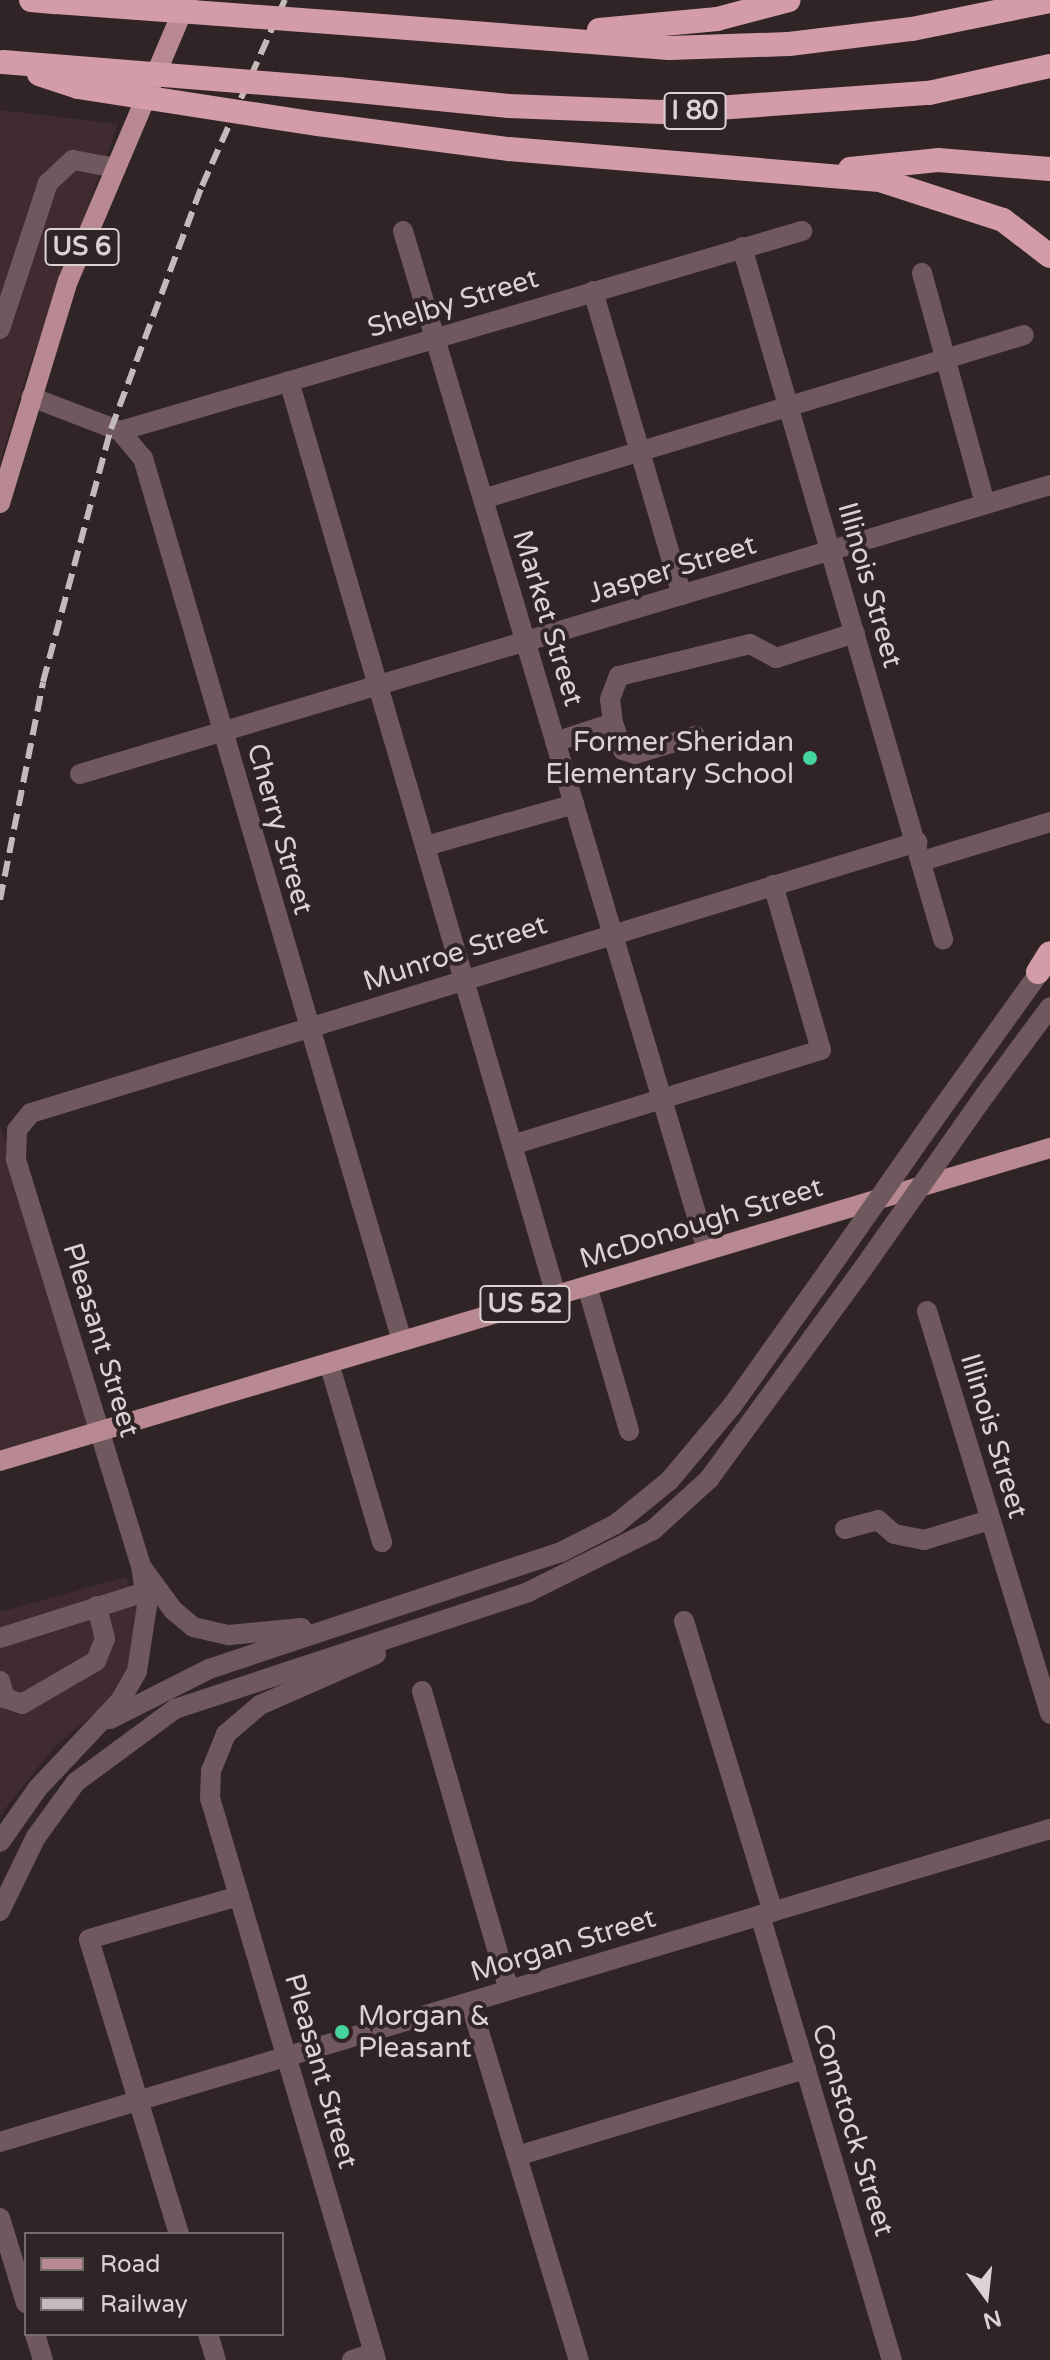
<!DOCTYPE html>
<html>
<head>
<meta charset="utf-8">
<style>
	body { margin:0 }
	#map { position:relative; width:1050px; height:2360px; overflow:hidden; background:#312426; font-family:"Varela Round",sans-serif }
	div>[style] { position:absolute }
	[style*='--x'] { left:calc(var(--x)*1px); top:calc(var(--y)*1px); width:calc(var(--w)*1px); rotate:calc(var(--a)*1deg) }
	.built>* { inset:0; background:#402c30 }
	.minor>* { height:20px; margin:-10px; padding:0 10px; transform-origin:10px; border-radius:10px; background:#70595e }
	.major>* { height:20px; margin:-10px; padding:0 10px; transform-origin:10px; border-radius:10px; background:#b88993 }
	.highway>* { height:24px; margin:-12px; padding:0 12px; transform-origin:12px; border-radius:12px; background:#d49ca8 }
	.rail>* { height:6px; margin-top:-3px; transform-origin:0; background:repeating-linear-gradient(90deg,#c4babc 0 16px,transparent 0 24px) }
	.minor-bridge>* { height:20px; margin:-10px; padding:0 10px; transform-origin:10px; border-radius:10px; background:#70595e }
	.highway-bridge>* { height:24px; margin:-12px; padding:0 12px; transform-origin:12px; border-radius:12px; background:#d49ca8 }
	.dots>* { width:22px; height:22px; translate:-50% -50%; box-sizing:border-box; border:4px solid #312426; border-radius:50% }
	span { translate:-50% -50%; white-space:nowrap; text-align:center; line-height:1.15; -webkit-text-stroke:8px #312426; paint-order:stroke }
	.shield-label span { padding:2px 6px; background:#312426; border:2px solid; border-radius:6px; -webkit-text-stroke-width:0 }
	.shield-label { font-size:26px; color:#dcd2d4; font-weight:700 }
	.street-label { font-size:28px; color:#dcd2d4 }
	.poi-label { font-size:28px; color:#dcd2d4 }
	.right { translate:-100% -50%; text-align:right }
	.left { translate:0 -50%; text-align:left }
	.legend { position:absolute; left:24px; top:2232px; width:260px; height:104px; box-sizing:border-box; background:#312426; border:2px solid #756a6c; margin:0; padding:10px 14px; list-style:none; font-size:24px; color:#dcd2d4 }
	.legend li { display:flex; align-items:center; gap:16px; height:40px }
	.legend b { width:40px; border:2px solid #756a6c }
	.north { position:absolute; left:946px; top:2256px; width:80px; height:80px; -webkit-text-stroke:6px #312426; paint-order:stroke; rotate:165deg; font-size:22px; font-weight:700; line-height:32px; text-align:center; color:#dcd2d4 }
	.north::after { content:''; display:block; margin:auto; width:28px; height:36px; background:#dcd2d4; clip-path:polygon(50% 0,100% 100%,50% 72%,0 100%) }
</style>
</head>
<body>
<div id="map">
	<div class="built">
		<div style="clip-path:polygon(0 110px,118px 124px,24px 381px,0 463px)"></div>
		<div style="clip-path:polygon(0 1123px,91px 1425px,0 1454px)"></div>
		<div style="clip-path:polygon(126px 1577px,138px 1610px,128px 1676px,108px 1702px,55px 1746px,0 1815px,0 1612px)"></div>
	</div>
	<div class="minor">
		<div style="--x:403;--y:231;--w:1063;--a:73.39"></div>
		<div style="--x:742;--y:247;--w:721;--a:73.8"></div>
		<div style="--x:922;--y:273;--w:239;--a:74.7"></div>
		<div style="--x:593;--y:291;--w:317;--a:73.7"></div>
		<div style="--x:0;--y:329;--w:154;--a:-71.8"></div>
		<div style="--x:48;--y:183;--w:34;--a:-43"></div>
		<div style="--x:73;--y:160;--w:44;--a:10.5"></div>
		<div style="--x:289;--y:381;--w:952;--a:73.72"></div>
		<div style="--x:31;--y:397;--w:95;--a:20.9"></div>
		<div style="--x:120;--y:431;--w:35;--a:50"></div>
		<div style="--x:143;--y:458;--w:920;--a:73.65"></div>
		<div style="--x:120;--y:431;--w:711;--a:-16.34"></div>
		<div style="--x:483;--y:499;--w:565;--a:-16.86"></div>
		<div style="--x:613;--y:723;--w:29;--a:70"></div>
		<div style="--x:623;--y:750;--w:13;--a:18"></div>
		<div style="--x:635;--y:754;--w:63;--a:-16.7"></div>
		<div style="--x:555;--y:742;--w:61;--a:-18.1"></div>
		<div style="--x:613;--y:723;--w:24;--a:-97"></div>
		<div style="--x:610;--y:699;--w:25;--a:-69"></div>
		<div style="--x:619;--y:676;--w:135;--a:-13.7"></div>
		<div style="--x:750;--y:644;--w:30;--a:28"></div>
		<div style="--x:776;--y:658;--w:83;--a:-17.6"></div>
		<div style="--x:80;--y:774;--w:1012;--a:-16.59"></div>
		<div style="--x:426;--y:846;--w:154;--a:-15.8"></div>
		<div style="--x:922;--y:861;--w:134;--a:-16.9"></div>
		<div style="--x:985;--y:1095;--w:109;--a:-53.5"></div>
		<div style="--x:940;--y:1111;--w:183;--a:-54.3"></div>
		<div style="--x:512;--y:1145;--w:323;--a:-17.1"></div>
		<div style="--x:821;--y:1050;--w:172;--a:-106.2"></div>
		<div style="--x:587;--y:1286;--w:151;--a:73.8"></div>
		<div style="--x:927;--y:1311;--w:421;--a:73"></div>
		<div style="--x:329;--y:1363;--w:187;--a:73.5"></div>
		<div style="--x:845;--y:1529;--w:34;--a:-15"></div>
		<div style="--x:878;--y:1520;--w:21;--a:41"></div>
		<div style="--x:894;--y:1534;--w:31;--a:11"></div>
		<div style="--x:924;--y:1540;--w:69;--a:-16.9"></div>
		<div style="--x:143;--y:1569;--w:51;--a:53.8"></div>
		<div style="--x:173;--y:1610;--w:26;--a:40"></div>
		<div style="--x:193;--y:1627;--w:37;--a:13"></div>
		<div style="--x:229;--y:1635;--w:73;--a:-5.5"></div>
		<div style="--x:684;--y:1621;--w:304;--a:73"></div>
		<div style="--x:0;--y:1638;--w:152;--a:-17.6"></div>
		<div style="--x:376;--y:1654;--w:127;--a:156.3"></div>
		<div style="--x:260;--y:1705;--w:45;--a:139.5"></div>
		<div style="--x:226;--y:1734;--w:40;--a:112"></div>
		<div style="--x:211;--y:1771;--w:27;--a:92"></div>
		<div style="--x:210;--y:1798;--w:586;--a:73.54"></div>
		<div style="--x:0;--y:1681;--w:18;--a:74"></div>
		<div style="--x:5;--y:1698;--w:18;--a:19"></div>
		<div style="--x:22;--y:1704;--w:86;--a:-30.2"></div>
		<div style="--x:96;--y:1661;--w:24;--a:-68"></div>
		<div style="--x:105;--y:1639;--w:34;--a:-104"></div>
		<div style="--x:422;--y:1691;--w:311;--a:73.8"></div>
		<div style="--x:110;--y:1719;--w:111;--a:-26.8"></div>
		<div style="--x:209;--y:1669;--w:371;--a:-18.4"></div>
		<div style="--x:561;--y:1552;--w:62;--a:-27"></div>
		<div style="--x:616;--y:1524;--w:68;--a:-39.1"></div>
		<div style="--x:669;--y:1481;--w:98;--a:-50"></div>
		<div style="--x:732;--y:1406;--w:145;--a:-54.6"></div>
		<div style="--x:0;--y:1842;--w:66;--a:-54.9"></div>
		<div style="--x:38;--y:1788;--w:120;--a:-46.7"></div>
		<div style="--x:120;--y:1701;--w:34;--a:-60"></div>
		<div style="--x:137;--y:1671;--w:66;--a:-81.3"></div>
		<div style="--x:147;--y:1606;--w:40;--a:-98.5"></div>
		<div style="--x:141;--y:1566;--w:426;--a:-107.1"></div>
		<div style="--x:16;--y:1159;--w:29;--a:-88"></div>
		<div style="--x:17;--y:1130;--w:22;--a:-51"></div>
		<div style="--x:31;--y:1113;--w:927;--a:-17.01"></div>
		<div style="--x:0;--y:1911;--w:82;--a:-64.1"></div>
		<div style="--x:36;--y:1837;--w:68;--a:-54"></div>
		<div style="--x:76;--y:1782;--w:123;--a:-36.4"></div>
		<div style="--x:175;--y:1709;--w:372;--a:-18.3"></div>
		<div style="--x:528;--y:1592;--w:140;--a:-26.4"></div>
		<div style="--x:653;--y:1530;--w:76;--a:-42.3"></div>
		<div style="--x:709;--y:1479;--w:250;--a:-53.8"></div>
		<div style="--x:760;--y:1915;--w:464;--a:73.5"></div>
		<div style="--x:470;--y:2002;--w:374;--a:73.1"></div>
		<div style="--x:0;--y:2142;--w:1096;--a:-16.6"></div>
		<div style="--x:517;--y:2156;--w:302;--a:-16.8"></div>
		<div style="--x:0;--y:2218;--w:89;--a:73"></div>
		<div style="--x:179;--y:2234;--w:308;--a:-107"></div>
		<div style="--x:89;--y:1939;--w:156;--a:-16"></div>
		<div style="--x:35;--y:2334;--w:27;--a:73"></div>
		<div style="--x:208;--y:2334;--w:27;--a:73"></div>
		<div style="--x:352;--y:2360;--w:23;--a:-18"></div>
	</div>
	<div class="major">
		<div style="--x:0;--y:503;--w:232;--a:-73"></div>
		<div style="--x:68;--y:281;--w:304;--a:-67"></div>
		<div style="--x:0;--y:1461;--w:1096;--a:-16.6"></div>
	</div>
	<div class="highway">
		<div style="--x:31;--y:0;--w:25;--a:5"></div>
		<div style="--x:369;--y:25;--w:301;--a:4.4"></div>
		<div style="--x:669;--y:48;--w:120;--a:-1.9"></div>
		<div style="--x:789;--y:44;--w:124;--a:-7"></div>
		<div style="--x:912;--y:29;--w:141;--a:-11.5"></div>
		<div style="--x:599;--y:30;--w:119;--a:-5.3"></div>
		<div style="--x:717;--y:19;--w:74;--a:-14.8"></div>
		<div style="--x:338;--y:89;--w:172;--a:5.7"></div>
		<div style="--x:509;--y:106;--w:152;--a:2.3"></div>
		<div style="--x:661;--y:112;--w:269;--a:-4.1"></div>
		<div style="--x:929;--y:93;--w:124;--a:-12.6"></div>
		<div style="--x:318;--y:124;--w:193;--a:7.5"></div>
		<div style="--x:509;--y:149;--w:372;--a:4.8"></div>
		<div style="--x:880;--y:180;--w:129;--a:18"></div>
		<div style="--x:1003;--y:220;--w:59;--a:37.5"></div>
		<div style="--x:850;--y:169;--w:88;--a:-5.8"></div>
		<div style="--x:938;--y:160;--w:112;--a:4.6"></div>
		<div style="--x:1038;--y:972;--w:22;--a:-58"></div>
	</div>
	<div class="rail">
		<div style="--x:0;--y:900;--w:222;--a:-78.8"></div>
		<div style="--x:43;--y:682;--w:262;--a:-75"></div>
		<div style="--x:111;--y:429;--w:259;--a:-69.5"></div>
		<div style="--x:202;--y:186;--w:204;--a:-66"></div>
	</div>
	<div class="minor-bridge">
		<div style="--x:857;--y:1277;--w:223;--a:-54.9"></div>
		<div style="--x:816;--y:1288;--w:216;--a:-55"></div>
	</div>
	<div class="highway-bridge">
		<div style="--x:56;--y:2;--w:314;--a:4.2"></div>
		<div style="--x:3;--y:62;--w:336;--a:4.6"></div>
		<div style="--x:39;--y:74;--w:41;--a:18.4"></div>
		<div style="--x:78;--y:87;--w:243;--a:8.8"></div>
	</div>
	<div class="dots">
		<div style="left:810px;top:758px;background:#44d49f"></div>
		<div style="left:342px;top:2032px;background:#44d49f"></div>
	</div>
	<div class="shield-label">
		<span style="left:695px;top:111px">I 80</span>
		<span style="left:82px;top:247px">US 6</span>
		<span style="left:525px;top:1304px">US 52</span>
	</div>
	<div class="street-label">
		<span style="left:453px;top:303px;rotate:-17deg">Shelby Street</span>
		<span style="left:672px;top:569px;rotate:-17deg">Jasper Street</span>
		<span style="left:870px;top:585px;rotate:74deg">Illinois Street</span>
		<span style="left:548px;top:618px;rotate:73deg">Market Street</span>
		<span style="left:280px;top:829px;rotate:74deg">Cherry Street</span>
		<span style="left:455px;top:953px;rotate:-18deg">Munroe Street</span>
		<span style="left:701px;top:1223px;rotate:-17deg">McDonough Street</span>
		<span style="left:101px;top:1340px;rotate:73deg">Pleasant Street</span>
		<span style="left:994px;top:1436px;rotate:73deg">Illinois Street</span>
		<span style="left:563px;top:1945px;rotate:-17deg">Morgan Street</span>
		<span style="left:321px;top:2071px;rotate:74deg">Pleasant Street</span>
		<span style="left:853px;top:2130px;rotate:73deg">Comstock Street</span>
	</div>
	<div class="poi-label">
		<span class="right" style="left:794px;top:758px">Former Sheridan<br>Elementary School</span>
		<span class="left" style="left:358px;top:2032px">Morgan &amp;<br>Pleasant</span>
	</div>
	<ul class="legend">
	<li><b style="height:10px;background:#b88993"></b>Road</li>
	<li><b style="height:10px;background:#c4babc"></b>Railway</li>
	</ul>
	<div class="north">N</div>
</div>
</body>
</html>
